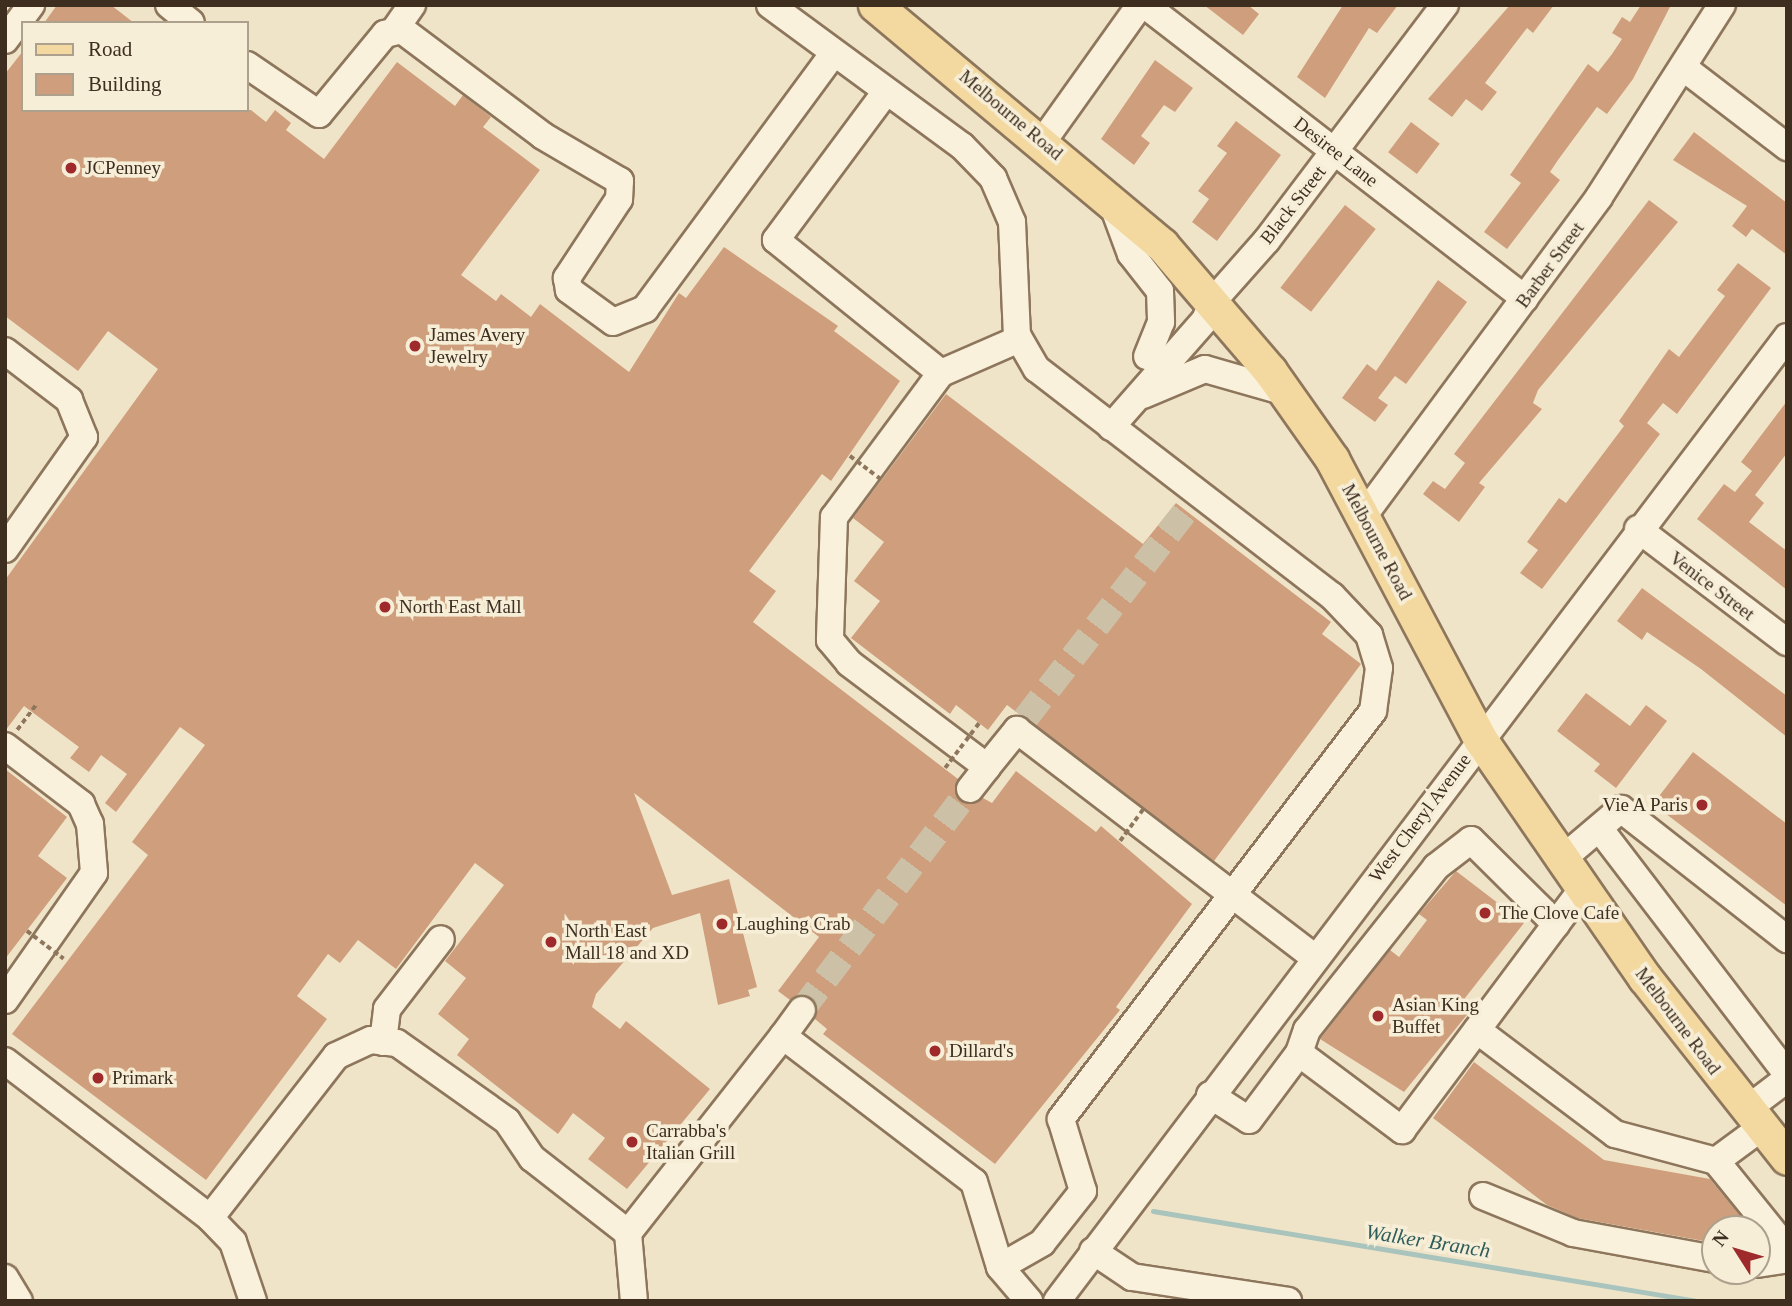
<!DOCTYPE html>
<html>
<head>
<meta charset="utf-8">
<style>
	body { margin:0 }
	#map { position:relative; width:1792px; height:1306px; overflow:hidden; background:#f0e4c8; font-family:"Times New Roman",serif }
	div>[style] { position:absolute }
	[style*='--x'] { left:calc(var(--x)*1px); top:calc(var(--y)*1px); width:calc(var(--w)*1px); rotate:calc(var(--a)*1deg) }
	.stream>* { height:5px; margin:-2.5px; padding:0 2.5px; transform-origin:2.5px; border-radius:2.5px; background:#a9c4bc }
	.building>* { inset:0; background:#cf9f7d; transform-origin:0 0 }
	.minor-tunnel>* { height:26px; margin-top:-13px; transform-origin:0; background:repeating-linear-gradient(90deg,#ccc0a6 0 26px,transparent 0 39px) }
	.path>* { height:3.5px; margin-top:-1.75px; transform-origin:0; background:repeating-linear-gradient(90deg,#8d765c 0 5px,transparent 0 8.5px) }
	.roads { filter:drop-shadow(2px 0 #8d765c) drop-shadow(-2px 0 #8d765c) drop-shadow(0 2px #8d765c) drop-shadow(0 -2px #8d765c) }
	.minor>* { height:26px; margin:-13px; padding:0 13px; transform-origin:13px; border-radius:13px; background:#faf1dc }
	.major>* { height:33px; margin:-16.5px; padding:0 16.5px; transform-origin:16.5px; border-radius:16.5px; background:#f3d9a0 }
	.path-bridge>* { height:3.5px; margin-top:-1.75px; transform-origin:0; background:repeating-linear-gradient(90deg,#8d765c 0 5px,transparent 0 8.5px) }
	.dots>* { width:19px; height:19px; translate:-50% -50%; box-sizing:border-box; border:4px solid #f7eed8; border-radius:50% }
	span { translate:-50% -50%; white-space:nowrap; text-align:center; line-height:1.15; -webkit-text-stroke:7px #f7eed8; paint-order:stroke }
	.street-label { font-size:19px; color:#3d2e20 }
	.poi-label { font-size:19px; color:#3d2e20 }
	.left { translate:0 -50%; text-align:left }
	.right { translate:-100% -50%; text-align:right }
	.water-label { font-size:21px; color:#2f5d5a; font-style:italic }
	.frame { position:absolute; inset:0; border:7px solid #3d2e20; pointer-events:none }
	.legend { position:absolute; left:21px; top:21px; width:228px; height:91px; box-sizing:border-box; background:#f7eed8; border:2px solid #ada18e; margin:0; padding:9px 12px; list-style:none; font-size:21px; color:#3d2e20 }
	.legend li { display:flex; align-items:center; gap:14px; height:35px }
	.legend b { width:35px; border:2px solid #ada18e }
	.north { position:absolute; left:1701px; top:1215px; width:70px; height:70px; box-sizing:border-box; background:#f7eed8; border:2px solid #ada18e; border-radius:50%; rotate:307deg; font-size:19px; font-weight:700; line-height:28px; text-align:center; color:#3d2e20 }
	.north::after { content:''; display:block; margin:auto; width:24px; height:32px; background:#9e2a2b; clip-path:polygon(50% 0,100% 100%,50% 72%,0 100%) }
</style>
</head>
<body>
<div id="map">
	<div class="stream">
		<div style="--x:1153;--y:1211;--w:551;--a:9.39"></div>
	</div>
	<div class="building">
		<div style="clip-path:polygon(57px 5px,111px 5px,134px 23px,44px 23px)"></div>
		<div style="clip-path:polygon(1204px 5px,1248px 5px,1259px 14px,1243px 35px)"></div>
		<div style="clip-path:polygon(1343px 5px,1398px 5px,1377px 33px,1369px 28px,1325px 98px,1297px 77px)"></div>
		<div style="clip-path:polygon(1510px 5px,1554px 5px,1533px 33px,1527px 28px,1485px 83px,1497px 92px,1482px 111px,1466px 99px,1452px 117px,1428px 99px)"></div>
		<div style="clip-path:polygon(1641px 5px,1671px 5px,1633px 79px,1607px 114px,1597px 107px,1558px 160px,1550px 172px,1560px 180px,1507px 249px,1484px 232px,1521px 183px,1510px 175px,1588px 64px,1598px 72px,1612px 54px,1622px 39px,1612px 33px,1622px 17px,1630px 22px)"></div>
		<div style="clip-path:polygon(23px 51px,23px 110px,251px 110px,266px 122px,275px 110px,291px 123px,286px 130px,324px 159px,397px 62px,455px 106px,463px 95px,491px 117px,483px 127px,540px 170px,461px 275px,496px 301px,501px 294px,531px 317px,540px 304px,629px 372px,679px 293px,686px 298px,724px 247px,838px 326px,834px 331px,900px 381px,831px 481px,822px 474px,749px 571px,776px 591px,753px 622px,958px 779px,961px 802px,983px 798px,992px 803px,1016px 771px,1096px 832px,1101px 826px,1192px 904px,1116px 1007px,1120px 1010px,995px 1164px,823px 1034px,827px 1029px,815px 1019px,812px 998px,790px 1000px,778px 991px,819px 937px,634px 793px,672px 895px,729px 879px,757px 987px,748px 990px,750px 996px,718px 1005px,700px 913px,653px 928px,596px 994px,592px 1007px,620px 1029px,626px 1021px,710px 1089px,627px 1189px,588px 1159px,605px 1138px,573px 1113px,558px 1134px,457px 1055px,469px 1039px,438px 1014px,466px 978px,445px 961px,504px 885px,475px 863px,396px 969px,358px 940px,340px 963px,328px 954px,297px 996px,327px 1019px,206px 1180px,12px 1034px,148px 855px,132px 842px,205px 745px,180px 727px,116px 812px,105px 803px,127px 774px,101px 755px,89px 772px,70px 758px,79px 747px,24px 706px,5px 731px,5px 580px,158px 369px,108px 331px,78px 371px,5px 316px,5px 74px)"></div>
		<div style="clip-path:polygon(1155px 60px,1193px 88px,1175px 112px,1164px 105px,1141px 136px,1150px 143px,1134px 165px,1101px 139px)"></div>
		<div style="clip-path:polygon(1236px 121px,1281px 155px,1217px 241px,1192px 222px,1209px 199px,1198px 191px,1227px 153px,1217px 146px)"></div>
		<div style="left:1411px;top:122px;width:36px;height:38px;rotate:37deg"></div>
		<div style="clip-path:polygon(1694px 132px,1787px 203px,1787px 255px,1752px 229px,1746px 237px,1732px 226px,1747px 206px,1673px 160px)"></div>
		<div style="clip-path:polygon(1649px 200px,1678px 222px,1538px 390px,1533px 403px,1542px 409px,1479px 483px,1485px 487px,1459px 522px,1423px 494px,1433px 481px,1445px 489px,1465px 463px,1454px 454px)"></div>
		<div style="left:1345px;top:205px;width:39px;height:105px;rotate:38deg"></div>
		<div style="clip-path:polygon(1738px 263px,1771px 288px,1677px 414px,1663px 403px,1647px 423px,1660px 434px,1542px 589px,1520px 573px,1538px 550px,1527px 542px,1559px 498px,1566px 503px,1624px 426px,1619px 421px,1669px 349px,1679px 357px,1725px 296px,1717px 290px)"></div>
		<div style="clip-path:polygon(1438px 280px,1467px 302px,1406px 384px,1395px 376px,1378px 398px,1388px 405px,1375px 422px,1342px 398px,1367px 364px,1376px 371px)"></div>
		<div style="clip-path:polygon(946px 394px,1143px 544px,1176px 503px,1331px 622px,1322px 634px,1361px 664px,1214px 861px,1007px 705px,988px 730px,956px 705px,950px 714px,851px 638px,880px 601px,854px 581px,884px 542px,853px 518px)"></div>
		<div style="clip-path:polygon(1787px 401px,1787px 453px,1755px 495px,1764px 503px,1749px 522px,1787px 551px,1787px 590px,1697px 519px,1724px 484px,1735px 492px,1752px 471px,1741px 462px)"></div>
		<div style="clip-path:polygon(1642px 588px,1787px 696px,1787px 737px,1701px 669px,1647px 632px,1642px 640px,1617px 621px)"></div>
		<div style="clip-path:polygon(1586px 693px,1630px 726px,1646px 705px,1667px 721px,1616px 788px,1594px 771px,1600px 764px,1557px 731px)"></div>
		<div style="clip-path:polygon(1693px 752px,1787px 824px,1787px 906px,1653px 804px)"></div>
		<div style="clip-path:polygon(5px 769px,67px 817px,38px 856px,67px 878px,5px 959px)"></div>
		<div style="clip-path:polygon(1456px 871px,1524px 923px,1465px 998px,1475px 1005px,1404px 1092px,1320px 1039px,1390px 950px,1399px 957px,1427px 920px,1419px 914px)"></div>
		<div style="clip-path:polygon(1474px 1062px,1604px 1160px,1710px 1179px,1751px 1229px,1715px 1229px,1715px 1243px,1577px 1218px,1547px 1205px,1433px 1118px)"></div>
	</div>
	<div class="minor-tunnel">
		<div style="--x:1025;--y:719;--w:263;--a:-52.3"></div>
		<div style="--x:802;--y:1010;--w:278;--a:-52.8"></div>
	</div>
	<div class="path">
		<div style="--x:17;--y:730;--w:31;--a:-53"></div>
	</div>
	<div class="roads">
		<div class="minor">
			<div style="--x:169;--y:5;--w:28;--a:39"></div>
			<div style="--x:770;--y:5;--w:238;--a:36.3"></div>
			<div style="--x:962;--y:146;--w:45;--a:45.9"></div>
			<div style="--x:993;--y:178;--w:48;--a:66.6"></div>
			<div style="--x:1012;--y:222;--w:113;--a:87.5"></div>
			<div style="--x:1017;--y:335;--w:39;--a:60"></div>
			<div style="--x:1037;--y:369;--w:372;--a:37.6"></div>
			<div style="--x:1332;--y:596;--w:54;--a:46.5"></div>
			<div style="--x:1369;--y:635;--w:34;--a:73"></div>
			<div style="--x:1379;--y:668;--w:43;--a:97.9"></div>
			<div style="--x:1373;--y:711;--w:514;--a:127.41"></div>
			<div style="--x:1061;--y:1119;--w:75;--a:73"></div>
			<div style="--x:1083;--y:1191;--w:66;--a:128.3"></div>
			<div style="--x:1042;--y:1243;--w:48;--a:150.3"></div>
			<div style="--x:1145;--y:5;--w:480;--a:37.7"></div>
			<div style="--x:396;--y:28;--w:28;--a:-55"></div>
			<div style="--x:5;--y:40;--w:44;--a:-53.4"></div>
			<div style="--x:247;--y:65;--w:87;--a:34.2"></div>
			<div style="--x:319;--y:114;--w:104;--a:-50.5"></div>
			<div style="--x:385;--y:34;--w:17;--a:-13"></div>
			<div style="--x:402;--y:30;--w:176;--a:36.9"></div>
			<div style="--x:543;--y:136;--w:89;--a:30.3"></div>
			<div style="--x:620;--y:181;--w:18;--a:93"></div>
			<div style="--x:619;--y:199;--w:95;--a:123.4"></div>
			<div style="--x:567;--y:278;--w:12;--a:81"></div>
			<div style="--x:569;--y:290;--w:54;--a:36"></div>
			<div style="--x:613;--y:322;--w:35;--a:-22"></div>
			<div style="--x:645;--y:309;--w:317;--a:-53.6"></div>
			<div style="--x:1684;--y:68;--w:130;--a:37.5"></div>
			<div style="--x:885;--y:93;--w:183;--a:126.6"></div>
			<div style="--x:776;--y:240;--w:212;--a:38.9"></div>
			<div style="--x:1043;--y:141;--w:167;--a:-54.5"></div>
			<div style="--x:1112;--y:203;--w:54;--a:69.6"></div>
			<div style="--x:1131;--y:254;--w:47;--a:51.9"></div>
			<div style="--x:1160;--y:291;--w:31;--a:88"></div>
			<div style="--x:1161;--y:322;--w:37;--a:112"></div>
			<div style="--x:1019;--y:339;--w:85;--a:156.4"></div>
			<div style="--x:941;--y:373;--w:179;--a:126.6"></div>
			<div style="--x:834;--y:517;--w:123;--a:91.9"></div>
			<div style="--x:830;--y:640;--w:30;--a:50"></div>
			<div style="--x:849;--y:663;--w:173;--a:37"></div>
			<div style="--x:987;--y:767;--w:48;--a:-51"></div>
			<div style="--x:1017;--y:730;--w:374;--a:37.4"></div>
			<div style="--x:5;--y:351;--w:81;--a:37.4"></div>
			<div style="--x:69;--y:400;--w:40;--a:68"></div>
			<div style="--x:84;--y:437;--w:137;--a:125.2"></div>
			<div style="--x:1143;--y:395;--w:67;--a:-22.8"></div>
			<div style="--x:1205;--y:369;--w:83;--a:16"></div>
			<div style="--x:1111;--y:427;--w:142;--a:-48.7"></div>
			<div style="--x:1205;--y:320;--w:21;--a:-67"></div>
			<div style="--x:1213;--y:301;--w:81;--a:-48.5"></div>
			<div style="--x:1267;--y:240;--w:295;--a:-52.9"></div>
			<div style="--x:1364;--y:515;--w:395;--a:-53.5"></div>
			<div style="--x:1599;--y:197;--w:228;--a:-57.4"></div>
			<div style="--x:1638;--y:529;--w:187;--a:37.2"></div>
			<div style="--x:5;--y:746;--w:96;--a:37.3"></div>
			<div style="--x:81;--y:804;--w:22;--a:66"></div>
			<div style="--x:90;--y:824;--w:49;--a:85.3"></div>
			<div style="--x:94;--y:873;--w:155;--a:125"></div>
			<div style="--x:970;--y:789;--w:28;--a:-52"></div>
			<div style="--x:1602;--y:832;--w:305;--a:52.6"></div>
			<div style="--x:1561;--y:860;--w:79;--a:-40.4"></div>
			<div style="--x:1621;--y:809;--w:211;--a:38.1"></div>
			<div style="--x:1477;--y:1030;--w:173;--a:37"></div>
			<div style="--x:1615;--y:1134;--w:105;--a:15"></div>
			<div style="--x:1716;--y:1161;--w:56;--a:-36.3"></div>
			<div style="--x:783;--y:1036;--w:32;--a:-54"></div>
			<div style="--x:383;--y:1042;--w:33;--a:-83"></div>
			<div style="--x:387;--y:1009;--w:88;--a:-52.4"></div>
			<div style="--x:1299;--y:1053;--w:129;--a:36.8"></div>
			<div style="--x:1402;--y:1130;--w:301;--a:-53.2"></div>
			<div style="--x:5;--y:1061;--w:258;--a:37.4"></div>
			<div style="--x:210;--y:1218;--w:205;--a:-52.1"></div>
			<div style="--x:336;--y:1056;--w:38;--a:-25"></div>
			<div style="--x:371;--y:1040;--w:26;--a:7"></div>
			<div style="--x:397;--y:1043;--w:135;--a:35.3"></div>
			<div style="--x:507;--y:1121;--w:45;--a:56"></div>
			<div style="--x:532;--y:1158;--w:122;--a:38"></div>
			<div style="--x:628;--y:1233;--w:251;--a:-51.8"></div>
			<div style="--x:783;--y:1036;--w:240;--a:37.4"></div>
			<div style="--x:974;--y:1182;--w:89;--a:73"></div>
			<div style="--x:1000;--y:1267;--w:45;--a:49.5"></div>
			<div style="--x:1210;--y:1095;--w:46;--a:32.7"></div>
			<div style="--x:1249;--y:1120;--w:84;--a:-53.3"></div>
			<div style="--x:1299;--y:1053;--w:24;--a:-71"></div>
			<div style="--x:1307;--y:1030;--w:208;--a:-51.6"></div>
			<div style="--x:1436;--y:867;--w:44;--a:-37.6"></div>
			<div style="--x:1471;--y:840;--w:120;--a:44.7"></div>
			<div style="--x:1746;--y:1110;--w:51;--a:-37.1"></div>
			<div style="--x:1716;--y:1161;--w:113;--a:51.1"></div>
			<div style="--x:1483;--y:1196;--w:97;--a:22.3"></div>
			<div style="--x:1573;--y:1233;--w:144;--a:10.4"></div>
			<div style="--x:210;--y:1218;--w:33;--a:46"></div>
			<div style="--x:233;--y:1242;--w:62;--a:71.3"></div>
			<div style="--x:628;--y:1233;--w:68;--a:85"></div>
			<div style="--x:1093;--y:1251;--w:47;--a:33.7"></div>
			<div style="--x:1132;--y:1277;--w:158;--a:8.7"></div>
			<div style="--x:1757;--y:1264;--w:30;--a:-9"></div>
			<div style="--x:5;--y:1278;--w:27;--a:59"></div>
			<div style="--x:1057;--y:1301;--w:1209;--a:-52.86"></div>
		</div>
		<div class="major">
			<div style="--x:875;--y:5;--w:374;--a:39.9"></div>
			<div style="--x:1162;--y:245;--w:166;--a:49.4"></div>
			<div style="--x:1270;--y:371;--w:108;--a:54.8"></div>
			<div style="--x:1332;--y:459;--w:317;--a:62.1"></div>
			<div style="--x:1480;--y:739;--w:290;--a:55.4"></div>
			<div style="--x:1645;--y:978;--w:229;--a:51.7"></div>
		</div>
	</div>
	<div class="path-bridge">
		<div style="--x:850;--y:456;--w:39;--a:37"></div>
		<div style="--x:945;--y:768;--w:56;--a:-52.9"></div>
		<div style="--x:1120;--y:841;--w:39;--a:-54"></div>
		<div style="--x:27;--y:931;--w:46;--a:37.1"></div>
	</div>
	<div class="dots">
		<div style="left:71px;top:168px;background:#9e2a2b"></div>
		<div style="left:415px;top:346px;background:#9e2a2b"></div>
		<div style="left:385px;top:607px;background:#9e2a2b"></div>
		<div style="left:1702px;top:805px;background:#9e2a2b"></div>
		<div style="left:1485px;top:913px;background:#9e2a2b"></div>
		<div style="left:722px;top:924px;background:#9e2a2b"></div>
		<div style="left:551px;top:942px;background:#9e2a2b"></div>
		<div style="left:1378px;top:1016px;background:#9e2a2b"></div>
		<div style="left:935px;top:1051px;background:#9e2a2b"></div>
		<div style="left:98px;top:1078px;background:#9e2a2b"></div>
		<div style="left:632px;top:1142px;background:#9e2a2b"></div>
	</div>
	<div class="street-label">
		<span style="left:1011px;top:115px;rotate:40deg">Melbourne Road</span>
		<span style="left:1336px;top:152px;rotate:38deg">Desiree Lane</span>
		<span style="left:1293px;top:205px;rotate:-52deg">Black Street</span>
		<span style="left:1550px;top:265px;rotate:-54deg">Barber Street</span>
		<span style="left:1377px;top:542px;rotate:62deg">Melbourne Road</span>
		<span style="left:1712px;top:586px;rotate:37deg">Venice Street</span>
		<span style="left:1420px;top:818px;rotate:-53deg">West Cheryl Avenue</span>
		<span style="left:1678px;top:1021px;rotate:53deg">Melbourne Road</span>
	</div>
	<div class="poi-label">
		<span class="left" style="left:85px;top:168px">JCPenney</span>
		<span class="left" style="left:429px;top:346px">James Avery<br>Jewelry</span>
		<span class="left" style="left:399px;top:607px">North East Mall</span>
		<span class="right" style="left:1688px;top:805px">Vie A Paris</span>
		<span class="left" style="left:1499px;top:913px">The Clove Cafe</span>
		<span class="left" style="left:736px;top:924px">Laughing Crab</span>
		<span class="left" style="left:565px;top:942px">North East<br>Mall 18 and XD</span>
		<span class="left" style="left:1392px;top:1016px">Asian King<br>Buffet</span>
		<span class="left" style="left:949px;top:1051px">Dillard's</span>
		<span class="left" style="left:112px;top:1078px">Primark</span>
		<span class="left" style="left:646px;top:1142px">Carrabba's<br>Italian Grill</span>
	</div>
	<div class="water-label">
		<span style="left:1428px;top:1241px;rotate:9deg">Walker Branch</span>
	</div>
	<div class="frame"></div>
	<ul class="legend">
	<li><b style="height:9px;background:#f3d9a0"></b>Road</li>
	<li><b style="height:19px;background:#cf9f7d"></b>Building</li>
	</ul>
	<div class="north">N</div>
</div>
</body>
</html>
